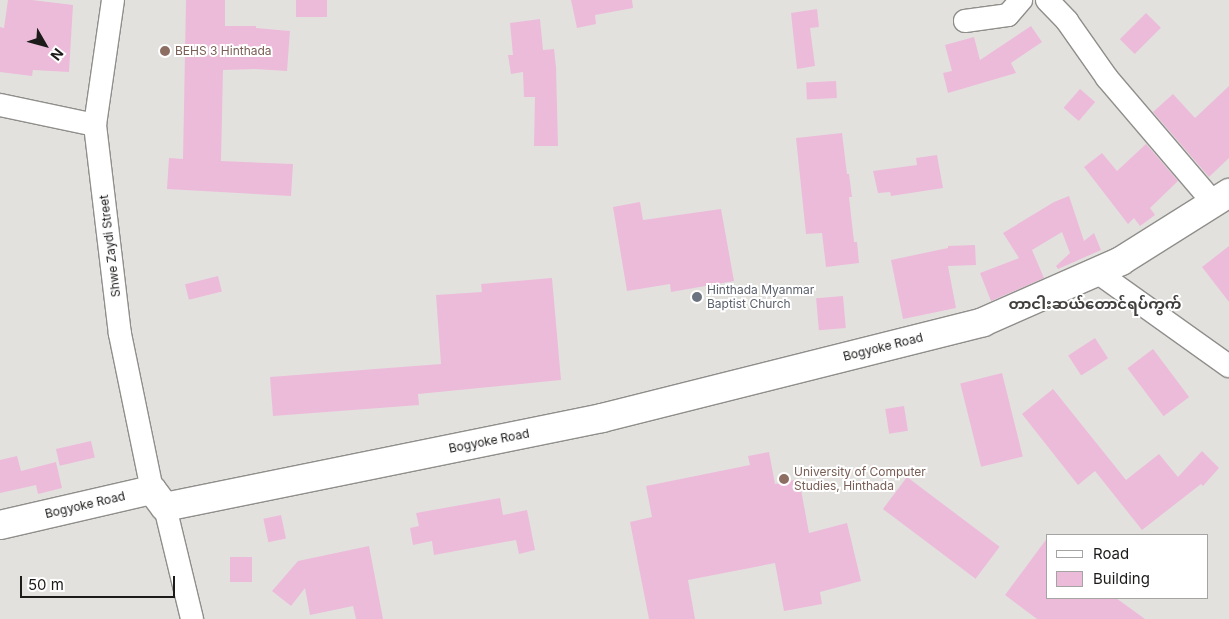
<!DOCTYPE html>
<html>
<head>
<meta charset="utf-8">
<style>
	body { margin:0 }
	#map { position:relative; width:1229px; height:619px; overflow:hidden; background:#e3e1de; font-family:Inter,"Noto Sans Myanmar",sans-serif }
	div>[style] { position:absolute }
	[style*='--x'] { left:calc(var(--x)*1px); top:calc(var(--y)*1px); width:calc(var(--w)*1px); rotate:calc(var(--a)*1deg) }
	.building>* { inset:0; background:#ecbbda; transform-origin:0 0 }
	.roads { filter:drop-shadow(1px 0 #8f8e8b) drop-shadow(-1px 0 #8f8e8b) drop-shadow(0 1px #8f8e8b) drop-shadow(0 -1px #8f8e8b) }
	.minor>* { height:22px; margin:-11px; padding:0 11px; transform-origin:11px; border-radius:11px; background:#fff }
	.major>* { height:28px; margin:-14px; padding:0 14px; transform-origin:14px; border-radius:14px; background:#fff }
	.dots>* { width:14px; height:14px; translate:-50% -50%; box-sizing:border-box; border:2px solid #fff; border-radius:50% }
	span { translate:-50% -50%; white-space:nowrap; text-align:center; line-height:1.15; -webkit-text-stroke:4px #fff; paint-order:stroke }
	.education-label { font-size:12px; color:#785e54 }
	.left { translate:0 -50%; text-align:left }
	.street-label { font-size:12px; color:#1c1b1a }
	.worship-label { font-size:12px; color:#5b616d }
	.quarter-label { font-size:15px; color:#41403e; font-weight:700 }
	.legend { position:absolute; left:1046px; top:534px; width:162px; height:65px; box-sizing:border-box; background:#fff; border:1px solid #a4a4a3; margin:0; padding:6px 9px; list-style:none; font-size:15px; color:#1c1b1a }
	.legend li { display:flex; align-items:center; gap:10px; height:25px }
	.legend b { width:25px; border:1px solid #a4a4a3 }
	.north { position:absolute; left:20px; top:20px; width:50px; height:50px; -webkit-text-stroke:4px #fff; paint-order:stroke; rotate:128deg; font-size:14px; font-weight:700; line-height:20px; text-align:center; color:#1c1b1a }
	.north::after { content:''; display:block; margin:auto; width:18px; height:22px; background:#1c1b1a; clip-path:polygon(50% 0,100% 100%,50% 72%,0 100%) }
	.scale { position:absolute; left:20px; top:576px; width:155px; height:22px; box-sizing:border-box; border:2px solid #1c1b1a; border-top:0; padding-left:6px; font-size:15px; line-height:18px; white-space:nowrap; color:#1c1b1a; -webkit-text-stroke:4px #fff; paint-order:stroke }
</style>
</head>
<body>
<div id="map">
	<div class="building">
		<div style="clip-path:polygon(8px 0,32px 0,73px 5px,69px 72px,33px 70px,32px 76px,0 72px,0 27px,4px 28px)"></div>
		<div style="clip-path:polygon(186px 0,225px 0,225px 26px,256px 26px,256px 28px,290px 31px,287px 71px,255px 69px,223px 70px,221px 161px,293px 164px,291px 196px,167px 189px,169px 158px,183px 159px)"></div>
		<div style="left:296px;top:0;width:31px;height:17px"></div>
		<div style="clip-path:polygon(571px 0,632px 0,633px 8px,595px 15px,596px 24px,577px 28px)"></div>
		<div style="clip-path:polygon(817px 9px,819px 27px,810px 28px,815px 66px,797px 69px,791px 13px)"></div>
		<div style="left:1146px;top:13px;width:21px;height:37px;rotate:45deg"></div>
		<div style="clip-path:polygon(540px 19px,543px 50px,554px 49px,556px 67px,558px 146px,534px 146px,535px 97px,524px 97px,523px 72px,511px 74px,508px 55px,513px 55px,510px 23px)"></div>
		<div style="clip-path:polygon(1031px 26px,1042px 42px,1011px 63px,1016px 73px,948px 93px,943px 73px,952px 71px,945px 45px,974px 37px,980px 60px)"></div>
		<div style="left:836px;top:81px;width:17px;height:30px;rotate:87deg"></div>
		<div style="clip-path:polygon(1229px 86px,1229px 158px,1209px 177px,1153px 112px,1173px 94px,1195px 118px)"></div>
		<div style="left:1080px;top:89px;width:20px;height:25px;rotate:41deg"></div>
		<div style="clip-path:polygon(842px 133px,847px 174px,849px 174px,852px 197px,849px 197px,854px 242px,857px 242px,859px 263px,826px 267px,822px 233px,806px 234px,796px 138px)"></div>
		<div style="clip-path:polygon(1146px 144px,1178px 181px,1150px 208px,1155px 215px,1140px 226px,1134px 218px,1128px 224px,1084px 167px,1102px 153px,1117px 171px)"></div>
		<div style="clip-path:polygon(937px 155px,943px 188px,891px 196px,890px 192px,878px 193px,873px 171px,917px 165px,916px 158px)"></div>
		<div style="clip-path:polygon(1069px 196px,1084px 241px,1094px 233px,1101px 250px,1058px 269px,1056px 266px,1070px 253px,1062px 232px,1032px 250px,1044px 278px,991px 301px,980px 273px,1019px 258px,1003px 233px,1054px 202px)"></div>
		<div style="clip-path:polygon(640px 202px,643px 220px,721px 209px,734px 281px,671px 292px,670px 284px,627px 291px,613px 207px)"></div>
		<div style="clip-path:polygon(975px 245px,976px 265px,948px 266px,956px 308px,903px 319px,891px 260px,948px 248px,948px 246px)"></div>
		<div style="clip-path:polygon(1229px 246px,1229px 302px,1202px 267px)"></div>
		<div style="left:218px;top:276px;width:16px;height:34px;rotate:76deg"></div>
		<div style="clip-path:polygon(552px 278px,561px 380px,418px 394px,419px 405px,273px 416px,270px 377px,441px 364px,436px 295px,482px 292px,481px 284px)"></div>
		<div style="left:843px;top:296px;width:32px;height:27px;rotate:85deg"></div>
		<div style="left:1095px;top:338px;width:24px;height:32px;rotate:57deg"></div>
		<div style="left:1153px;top:349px;width:60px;height:32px;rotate:53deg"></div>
		<div style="left:1002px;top:373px;width:86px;height:43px;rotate:76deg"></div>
		<div style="clip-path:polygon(1053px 389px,1126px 480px,1159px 454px,1178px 477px,1202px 451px,1219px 468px,1203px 486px,1201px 484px,1142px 530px,1095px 471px,1078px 485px,1022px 414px)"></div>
		<div style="left:904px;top:406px;width:25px;height:19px;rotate:81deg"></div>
		<div style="left:91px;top:441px;width:17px;height:36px;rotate:77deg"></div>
		<div style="clip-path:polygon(769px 452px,775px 484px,799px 479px,809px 533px,847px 523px,861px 581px,820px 592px,822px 604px,784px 611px,775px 563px,688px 580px,695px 619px,649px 619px,630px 522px,652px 517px,646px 486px,750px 465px,748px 456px)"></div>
		<div style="clip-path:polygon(17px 456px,21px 471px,56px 462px,62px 488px,38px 494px,36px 485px,0 493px,0 460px)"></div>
		<div style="left:907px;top:477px;width:116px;height:40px;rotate:37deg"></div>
		<div style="clip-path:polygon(500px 498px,503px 515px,527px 510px,535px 550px,519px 554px,516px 540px,434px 555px,432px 541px,413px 545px,410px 528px,419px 526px,416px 513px)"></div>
		<div style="left:281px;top:515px;width:24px;height:18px;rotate:78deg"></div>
		<div style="clip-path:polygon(1048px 537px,1048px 598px,1116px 598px,1145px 619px,1037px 619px,1005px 595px)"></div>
		<div style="clip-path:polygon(369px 546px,383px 619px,356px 619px,353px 606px,310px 615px,305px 588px,291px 606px,272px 591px,298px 561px)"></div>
		<div style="left:252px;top:557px;width:25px;height:22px;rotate:90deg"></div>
	</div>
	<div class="roads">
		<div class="minor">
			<div style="--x:113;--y:0;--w:126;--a:98.2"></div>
			<div style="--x:95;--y:125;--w:210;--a:83.2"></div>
			<div style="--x:120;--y:334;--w:159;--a:78.4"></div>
			<div style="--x:1047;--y:0;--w:29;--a:46"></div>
			<div style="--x:1067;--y:21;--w:70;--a:54.9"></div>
			<div style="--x:1107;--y:78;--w:163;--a:49.5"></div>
			<div style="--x:965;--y:21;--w:43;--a:-7.9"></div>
			<div style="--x:1008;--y:15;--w:20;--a:-49"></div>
			<div style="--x:0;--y:105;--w:97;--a:11.9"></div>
			<div style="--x:1097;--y:272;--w:162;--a:35.5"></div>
			<div style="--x:165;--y:507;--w:115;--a:76.4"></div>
		</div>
		<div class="major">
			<div style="--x:0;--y:525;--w:156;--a:-13"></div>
			<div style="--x:152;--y:490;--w:21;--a:53"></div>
			<div style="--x:165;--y:507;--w:446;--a:-11.5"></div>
			<div style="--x:602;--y:418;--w:393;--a:-14.1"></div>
			<div style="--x:983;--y:322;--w:151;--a:-23.8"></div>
			<div style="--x:1121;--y:261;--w:128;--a:-32.2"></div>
		</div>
	</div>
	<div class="dots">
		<div style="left:165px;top:51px;background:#8d6e63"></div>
		<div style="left:697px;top:297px;background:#6b7280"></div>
		<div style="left:784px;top:479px;background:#8d6e63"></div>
	</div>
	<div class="education-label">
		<span class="left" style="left:175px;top:51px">BEHS 3 Hinthada</span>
		<span class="left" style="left:794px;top:479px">University of Computer<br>Studies, Hinthada</span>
	</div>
	<div class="street-label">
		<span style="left:110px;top:246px;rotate:-97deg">Shwe Zaydi Street</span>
		<span style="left:883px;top:347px;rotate:-14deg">Bogyoke Road</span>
		<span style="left:489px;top:441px;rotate:-11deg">Bogyoke Road</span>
		<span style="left:85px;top:505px;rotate:-13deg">Bogyoke Road</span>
	</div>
	<div class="worship-label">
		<span class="left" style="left:707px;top:297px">Hinthada Myanmar<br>Baptist Church</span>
	</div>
	<div class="quarter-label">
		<span style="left:1095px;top:304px">တာငါးဆယ်တောင်ရပ်ကွက်</span>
	</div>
	<ul class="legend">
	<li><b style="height:6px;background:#fff"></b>Road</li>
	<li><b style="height:14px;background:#ecbbda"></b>Building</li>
	</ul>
	<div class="north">N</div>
	<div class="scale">50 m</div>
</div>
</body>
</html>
